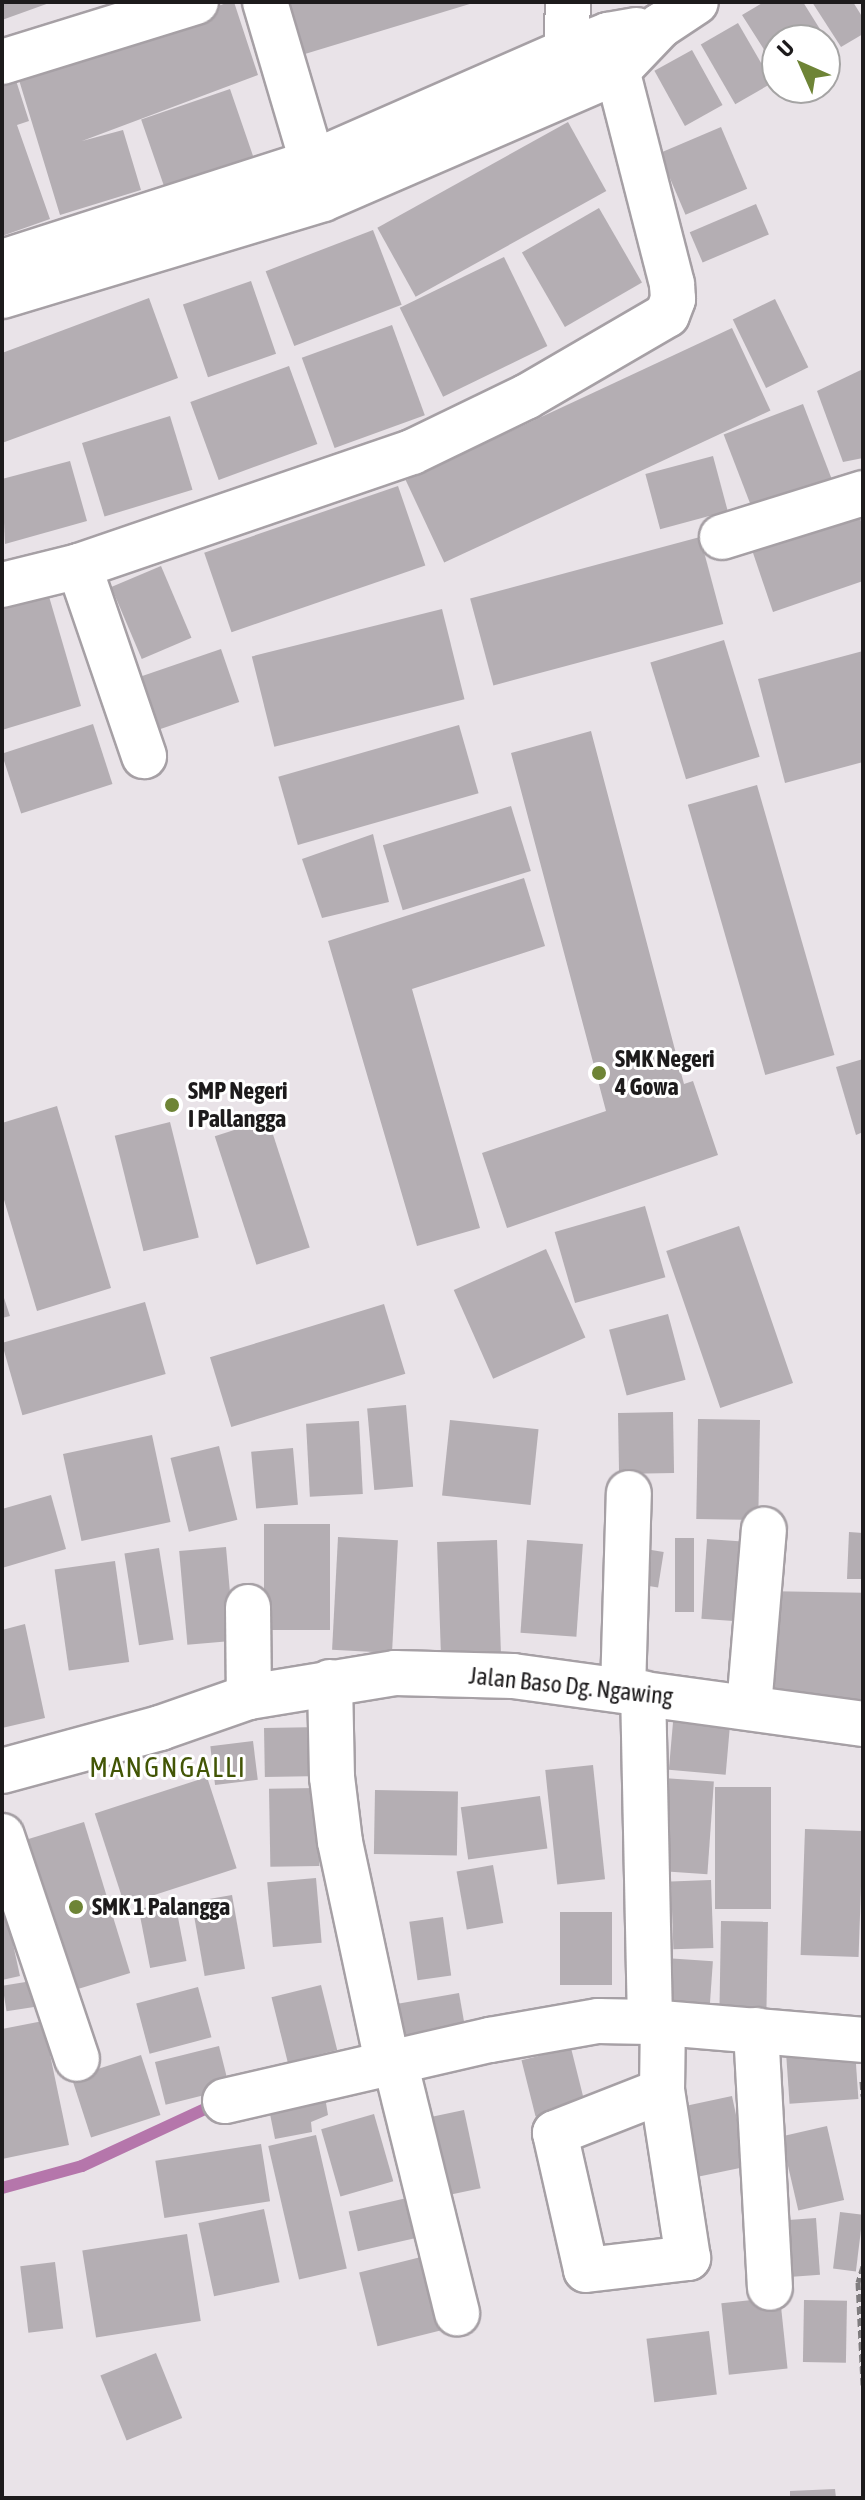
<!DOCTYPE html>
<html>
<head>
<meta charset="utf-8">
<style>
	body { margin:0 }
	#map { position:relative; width:865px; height:2500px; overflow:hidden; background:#e9e3e8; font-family:"Asap Condensed",sans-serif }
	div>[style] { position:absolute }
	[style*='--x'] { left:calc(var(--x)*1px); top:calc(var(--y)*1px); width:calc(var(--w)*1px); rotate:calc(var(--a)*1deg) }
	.stream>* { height:12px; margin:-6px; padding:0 6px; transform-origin:6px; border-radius:6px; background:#b576ab }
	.building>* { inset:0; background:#b4aeb3; transform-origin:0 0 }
	.path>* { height:5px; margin-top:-2.5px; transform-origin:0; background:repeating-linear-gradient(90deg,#7f7c7e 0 8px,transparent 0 12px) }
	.roads { filter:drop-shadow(2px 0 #a6a0a5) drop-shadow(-2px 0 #a6a0a5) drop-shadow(0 2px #a6a0a5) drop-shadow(0 -2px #a6a0a5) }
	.minor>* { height:44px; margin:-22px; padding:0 22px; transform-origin:22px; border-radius:22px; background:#fff }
	.major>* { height:44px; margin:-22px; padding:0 22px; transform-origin:22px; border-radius:22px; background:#fff }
	.dots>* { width:22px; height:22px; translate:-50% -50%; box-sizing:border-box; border:4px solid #fff; border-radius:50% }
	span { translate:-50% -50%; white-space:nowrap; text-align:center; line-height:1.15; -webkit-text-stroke:6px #fff; paint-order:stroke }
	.poi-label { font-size:24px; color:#1d1b1c; font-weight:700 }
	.left { translate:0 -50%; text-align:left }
	.street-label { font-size:24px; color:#1d1b1c }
	.quarter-label { font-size:28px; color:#425505; letter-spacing:2px }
	.frame { position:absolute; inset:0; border:4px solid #1d1b1c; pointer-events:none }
	.north { position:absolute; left:761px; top:24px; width:80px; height:80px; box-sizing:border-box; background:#fff; border:2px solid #a5a4a4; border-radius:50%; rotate:315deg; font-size:22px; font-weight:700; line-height:32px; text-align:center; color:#1d1b1c }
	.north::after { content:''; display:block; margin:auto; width:28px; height:36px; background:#6e8436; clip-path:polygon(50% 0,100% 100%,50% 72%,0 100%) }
</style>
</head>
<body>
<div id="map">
	<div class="stream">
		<div style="--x:2;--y:2188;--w:83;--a:-15.4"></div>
		<div style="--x:82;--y:2166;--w:150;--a:-24.9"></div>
	</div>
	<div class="building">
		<div style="clip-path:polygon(2px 2px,52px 2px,2px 20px)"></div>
		<div style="clip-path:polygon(229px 2px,234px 2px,258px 75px,82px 141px,123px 130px,141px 190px,60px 215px,19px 80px)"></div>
		<div style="clip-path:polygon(279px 2px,473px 2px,473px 3px,295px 57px)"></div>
		<div style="clip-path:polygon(764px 2px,803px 2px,833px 50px,825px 55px,825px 40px,777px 40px,777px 70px,742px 15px)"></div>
		<div style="clip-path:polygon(812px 2px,853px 2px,863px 18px,863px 34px,841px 47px)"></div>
		<div style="left:738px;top:23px;width:69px;height:43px;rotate:60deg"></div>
		<div style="left:692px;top:50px;width:63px;height:43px;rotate:61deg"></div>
		<div style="clip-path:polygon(12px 68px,29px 121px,17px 125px,50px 219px,2px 236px,2px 71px)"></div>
		<div style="left:230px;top:89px;width:75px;height:94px;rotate:71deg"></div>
		<div style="left:568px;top:122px;width:79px;height:218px;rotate:61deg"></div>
		<div style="left:721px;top:127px;width:67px;height:67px;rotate:67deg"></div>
		<div style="left:756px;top:204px;width:33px;height:72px;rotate:67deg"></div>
		<div style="left:599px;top:208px;width:86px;height:89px;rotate:60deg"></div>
		<div style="left:373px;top:230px;width:80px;height:115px;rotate:69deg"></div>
		<div style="left:504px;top:257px;width:99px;height:116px;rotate:64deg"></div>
		<div style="left:251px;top:281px;width:77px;height:72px;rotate:71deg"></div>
		<div style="clip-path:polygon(149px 298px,178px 378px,2px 443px,2px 353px)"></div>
		<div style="left:775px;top:299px;width:76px;height:47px;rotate:64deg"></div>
		<div style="left:392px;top:325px;width:96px;height:96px;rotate:70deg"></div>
		<div style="left:732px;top:328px;width:91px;height:360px;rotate:65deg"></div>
		<div style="left:289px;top:366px;width:83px;height:105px;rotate:70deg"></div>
		<div style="clip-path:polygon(863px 369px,863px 458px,843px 462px,817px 391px)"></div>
		<div style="left:803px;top:404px;width:84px;height:85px;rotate:69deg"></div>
		<div style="left:170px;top:416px;width:77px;height:92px;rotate:73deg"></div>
		<div style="left:713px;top:456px;width:57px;height:70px;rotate:75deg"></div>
		<div style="clip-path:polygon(70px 461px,87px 521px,5px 544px,2px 479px)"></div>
		<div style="left:398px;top:486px;width:84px;height:205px;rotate:71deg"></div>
		<div style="clip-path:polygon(856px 507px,863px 527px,863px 581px,773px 612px,750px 544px)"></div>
		<div style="left:700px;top:537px;width:90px;height:238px;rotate:75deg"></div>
		<div style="left:161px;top:566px;width:78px;height:54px;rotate:67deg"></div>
		<div style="clip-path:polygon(48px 593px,81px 706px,2px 730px,2px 606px)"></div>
		<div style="left:442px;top:609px;width:93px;height:196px;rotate:76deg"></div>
		<div style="left:724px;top:640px;width:122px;height:77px;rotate:73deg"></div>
		<div style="left:221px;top:649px;width:56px;height:84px;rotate:71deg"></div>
		<div style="clip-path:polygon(863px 651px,863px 762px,785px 783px,758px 679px)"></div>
		<div style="left:93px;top:724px;width:63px;height:96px;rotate:72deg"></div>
		<div style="left:459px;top:725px;width:71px;height:188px;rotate:74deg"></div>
		<div style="clip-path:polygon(591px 731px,684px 1084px,693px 1081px,718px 1155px,507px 1228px,482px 1153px,606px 1111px,511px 753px)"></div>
		<div style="left:757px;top:785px;width:281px;height:72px;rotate:74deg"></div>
		<div style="left:511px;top:806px;width:68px;height:134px;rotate:73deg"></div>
		<div style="clip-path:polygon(373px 834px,389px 902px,322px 918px,302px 859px)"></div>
		<div style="clip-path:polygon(524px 878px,545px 946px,412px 989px,480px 1228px,417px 1246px,328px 941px)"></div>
		<div style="clip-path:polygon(863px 1059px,863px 1132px,856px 1135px,836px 1067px)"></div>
		<div style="clip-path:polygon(57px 1106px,111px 1288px,37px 1311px,2px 1193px,2px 1123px)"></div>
		<div style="left:268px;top:1119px;width:135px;height:56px;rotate:72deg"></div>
		<div style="left:170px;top:1122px;width:119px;height:57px;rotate:76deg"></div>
		<div style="left:645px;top:1206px;width:74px;height:94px;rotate:74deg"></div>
		<div style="left:739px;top:1226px;width:166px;height:77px;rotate:71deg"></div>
		<div style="left:546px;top:1249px;width:97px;height:101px;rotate:66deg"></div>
		<div style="clip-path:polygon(2px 1292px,10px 1316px,2px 1318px)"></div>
		<div style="left:145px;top:1302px;width:75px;height:149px;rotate:74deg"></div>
		<div style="left:384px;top:1304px;width:73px;height:182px;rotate:73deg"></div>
		<div style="left:668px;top:1314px;width:68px;height:61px;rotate:75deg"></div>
		<div style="left:406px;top:1405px;width:82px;height:39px;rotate:85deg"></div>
		<div style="left:673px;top:1412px;width:61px;height:55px;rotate:89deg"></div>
		<div style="left:698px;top:1419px;width:62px;height:100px;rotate:1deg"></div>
		<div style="left:450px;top:1420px;width:89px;height:76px;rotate:6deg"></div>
		<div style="left:359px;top:1421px;width:73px;height:53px;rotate:87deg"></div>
		<div style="left:152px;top:1435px;width:89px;height:91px;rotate:78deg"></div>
		<div style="left:219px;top:1446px;width:76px;height:50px;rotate:76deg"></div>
		<div style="left:293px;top:1448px;width:57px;height:42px;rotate:85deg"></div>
		<div style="clip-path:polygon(51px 1495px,66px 1549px,2px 1568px,2px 1509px)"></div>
		<div style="left:264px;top:1524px;width:66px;height:106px"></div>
		<div style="clip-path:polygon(849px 1532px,863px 1533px,863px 1579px,847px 1579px)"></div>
		<div style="left:338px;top:1537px;width:60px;height:113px;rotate:3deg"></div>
		<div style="left:675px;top:1538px;width:19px;height:74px"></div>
		<div style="left:707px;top:1539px;width:32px;height:80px;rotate:4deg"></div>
		<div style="left:497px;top:1540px;width:114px;height:60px;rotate:88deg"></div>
		<div style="left:527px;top:1540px;width:56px;height:93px;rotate:4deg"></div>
		<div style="left:226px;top:1547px;width:94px;height:47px;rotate:85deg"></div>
		<div style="left:159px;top:1548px;width:93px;height:35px;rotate:81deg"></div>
		<div style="left:639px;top:1548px;width:25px;height:36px;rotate:9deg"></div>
		<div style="left:115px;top:1561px;width:102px;height:61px;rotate:82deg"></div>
		<div style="left:762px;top:1591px;width:101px;height:110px;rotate:1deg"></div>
		<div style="clip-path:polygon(25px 1624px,45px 1718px,2px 1728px,2px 1630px)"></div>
		<div style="left:674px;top:1711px;width:57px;height:59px;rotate:5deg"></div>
		<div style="left:321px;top:1727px;width:49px;height:57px;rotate:89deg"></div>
		<div style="left:253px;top:1741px;width:39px;height:43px;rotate:83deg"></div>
		<div style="left:593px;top:1765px;width:115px;height:48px;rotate:84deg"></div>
		<div style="left:207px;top:1777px;width:96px;height:118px;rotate:72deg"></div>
		<div style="left:663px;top:1778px;width:51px;height:93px;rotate:4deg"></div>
		<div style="left:715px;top:1787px;width:56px;height:122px"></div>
		<div style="left:318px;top:1788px;width:78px;height:49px;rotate:89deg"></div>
		<div style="left:375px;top:1790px;width:83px;height:64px;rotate:1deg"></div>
		<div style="left:540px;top:1796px;width:53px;height:80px;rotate:82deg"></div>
		<div style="left:84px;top:1822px;width:158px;height:64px;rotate:73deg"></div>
		<div style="left:805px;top:1829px;width:58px;height:126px;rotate:2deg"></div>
		<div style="left:493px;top:1865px;width:59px;height:37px;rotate:80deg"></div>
		<div style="left:316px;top:1878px;width:65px;height:49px;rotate:85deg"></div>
		<div style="left:711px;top:1880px;width:68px;height:40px;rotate:88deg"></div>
		<div style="clip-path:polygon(2px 1894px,20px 1976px,2px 1980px)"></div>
		<div style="left:232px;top:1895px;width:75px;height:41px;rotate:80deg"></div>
		<div style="left:175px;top:1902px;width:60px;height:37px;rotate:79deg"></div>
		<div style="left:612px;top:1912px;width:73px;height:52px;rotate:90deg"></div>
		<div style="left:443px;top:1917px;width:59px;height:34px;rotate:82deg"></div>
		<div style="left:721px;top:1921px;width:47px;height:87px;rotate:1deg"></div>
		<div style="left:665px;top:1958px;width:48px;height:52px;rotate:4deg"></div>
		<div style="left:38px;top:1980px;width:26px;height:36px;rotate:81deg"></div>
		<div style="left:321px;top:1985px;width:67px;height:51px;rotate:76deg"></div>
		<div style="left:198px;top:1987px;width:52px;height:64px;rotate:75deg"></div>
		<div style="left:459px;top:1993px;width:42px;height:78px;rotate:80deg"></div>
		<div style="clip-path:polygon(43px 2021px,69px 2145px,2px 2159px,2px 2029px)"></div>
		<div style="left:219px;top:2046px;width:44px;height:66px;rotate:76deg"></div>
		<div style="left:571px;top:2048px;width:58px;height:51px;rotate:76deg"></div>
		<div style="left:855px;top:2050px;width:49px;height:69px;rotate:86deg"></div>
		<div style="left:141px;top:2055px;width:63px;height:73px;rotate:72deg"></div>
		<div style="clip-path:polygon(324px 2091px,328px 2115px,311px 2122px,312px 2132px,275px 2139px,268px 2104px)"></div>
		<div style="left:732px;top:2096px;width:72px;height:49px;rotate:78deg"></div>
		<div style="left:464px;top:2110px;width:80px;height:51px;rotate:78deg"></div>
		<div style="left:374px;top:2114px;width:70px;height:55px;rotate:74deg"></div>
		<div style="left:827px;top:2126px;width:76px;height:47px;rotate:77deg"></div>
		<div style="left:316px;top:2135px;width:137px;height:49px;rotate:77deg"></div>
		<div style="left:261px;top:2144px;width:58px;height:107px;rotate:81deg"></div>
		<div style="left:411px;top:2197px;width:41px;height:64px;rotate:77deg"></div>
		<div style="left:264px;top:2209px;width:75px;height:67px;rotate:78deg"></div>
		<div style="left:840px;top:2212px;width:23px;height:57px;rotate:7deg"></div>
		<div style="left:816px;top:2218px;width:57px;height:31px;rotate:86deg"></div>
		<div style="left:187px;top:2234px;width:88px;height:106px;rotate:81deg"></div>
		<div style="left:429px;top:2255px;width:76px;height:72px;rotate:76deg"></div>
		<div style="left:55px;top:2262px;width:67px;height:35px;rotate:83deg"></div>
		<div style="left:780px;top:2297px;width:72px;height:59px;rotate:84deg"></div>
		<div style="left:804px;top:2300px;width:43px;height:62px;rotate:1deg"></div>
		<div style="left:709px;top:2331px;width:64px;height:63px;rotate:83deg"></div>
		<div style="left:156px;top:2353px;width:70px;height:60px;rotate:68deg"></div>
		<div style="clip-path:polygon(835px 2489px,836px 2498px,790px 2498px,790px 2491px)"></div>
	</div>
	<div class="path">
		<div style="--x:862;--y:2081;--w:15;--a:86"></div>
		<div style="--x:863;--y:2266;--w:17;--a:107"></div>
		<div style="--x:858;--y:2282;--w:103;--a:87.2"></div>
	</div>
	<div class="roads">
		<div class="minor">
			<div style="--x:265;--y:2;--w:197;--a:73.5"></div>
			<div style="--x:2;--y:62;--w:203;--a:-17.2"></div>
			<div style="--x:565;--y:75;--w:73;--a:-87.6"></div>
			<div style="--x:2;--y:262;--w:328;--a:-17.8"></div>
			<div style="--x:314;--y:162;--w:276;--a:-23.7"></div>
			<div style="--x:567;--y:51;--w:44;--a:-21.3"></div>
			<div style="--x:608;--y:35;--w:29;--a:-10"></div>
			<div style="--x:2;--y:296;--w:335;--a:-16.8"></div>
			<div style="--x:323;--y:199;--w:319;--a:-23.4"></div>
			<div style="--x:616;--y:72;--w:64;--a:-46.3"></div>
			<div style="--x:660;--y:26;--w:43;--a:-33.7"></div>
			<div style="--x:722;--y:537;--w:148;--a:-17.3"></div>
			<div style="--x:79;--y:566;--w:201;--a:71.1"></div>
			<div style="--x:2;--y:585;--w:79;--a:-13.9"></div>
			<div style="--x:79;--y:566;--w:352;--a:-18.9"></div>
			<div style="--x:412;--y:452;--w:127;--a:-25.8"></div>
			<div style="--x:526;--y:397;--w:163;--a:-30.2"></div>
			<div style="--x:667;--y:315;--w:17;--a:-69"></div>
			<div style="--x:673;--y:299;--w:15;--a:-94"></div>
			<div style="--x:672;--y:284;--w:257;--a:-104.4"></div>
			<div style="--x:248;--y:1607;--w:90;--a:89.4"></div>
			<div style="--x:330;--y:1682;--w:95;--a:88.8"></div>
			<div style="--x:332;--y:1777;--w:65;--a:83"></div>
			<div style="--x:340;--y:1842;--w:210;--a:77.9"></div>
			<div style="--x:623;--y:1690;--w:197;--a:-88.3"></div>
			<div style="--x:749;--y:1707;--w:178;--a:-85.2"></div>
			<div style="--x:2;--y:1836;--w:235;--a:71.4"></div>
			<div style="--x:650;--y:2022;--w:214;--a:4.8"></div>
			<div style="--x:756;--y:2030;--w:258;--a:86.9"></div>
			<div style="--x:395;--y:2062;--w:259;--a:76.1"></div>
			<div style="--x:662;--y:2091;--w:115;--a:158.6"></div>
			<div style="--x:555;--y:2133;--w:140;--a:77.2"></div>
			<div style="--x:586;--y:2270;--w:103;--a:-6.7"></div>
			<div style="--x:688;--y:2258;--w:169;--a:-98.8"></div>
			<div style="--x:662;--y:2091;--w:68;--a:-89.2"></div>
			<div style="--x:225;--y:2101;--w:272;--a:-13"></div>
			<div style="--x:490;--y:2040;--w:110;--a:-10"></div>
			<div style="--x:598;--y:2021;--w:52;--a:1.1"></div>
			<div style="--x:650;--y:2022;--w:329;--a:-91.2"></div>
		</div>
		<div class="major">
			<div style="--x:2;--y:1771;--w:164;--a:-15.2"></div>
			<div style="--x:160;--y:1728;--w:94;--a:-19.2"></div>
			<div style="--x:249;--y:1697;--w:148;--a:-9.3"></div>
			<div style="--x:395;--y:1673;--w:118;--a:1.5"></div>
			<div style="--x:513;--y:1676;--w:353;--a:7.8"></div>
		</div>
	</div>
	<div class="dots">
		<div style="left:599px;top:1073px;background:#6e8436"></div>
		<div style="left:172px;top:1105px;background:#6e8436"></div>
		<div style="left:76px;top:1907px;background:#6e8436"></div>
	</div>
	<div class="poi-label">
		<span class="left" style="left:615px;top:1073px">SMK Negeri<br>4 Gowa</span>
		<span class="left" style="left:188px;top:1105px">SMP Negeri<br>I Pallangga</span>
		<span class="left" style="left:92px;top:1907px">SMK 1 Palangga</span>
	</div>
	<div class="street-label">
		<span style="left:571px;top:1686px;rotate:6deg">Jalan Baso Dg. Ngawing</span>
	</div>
	<div class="quarter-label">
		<span style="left:168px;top:1767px">MANGNGALLI</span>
	</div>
	<div class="frame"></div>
	<div class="north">U</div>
</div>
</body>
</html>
